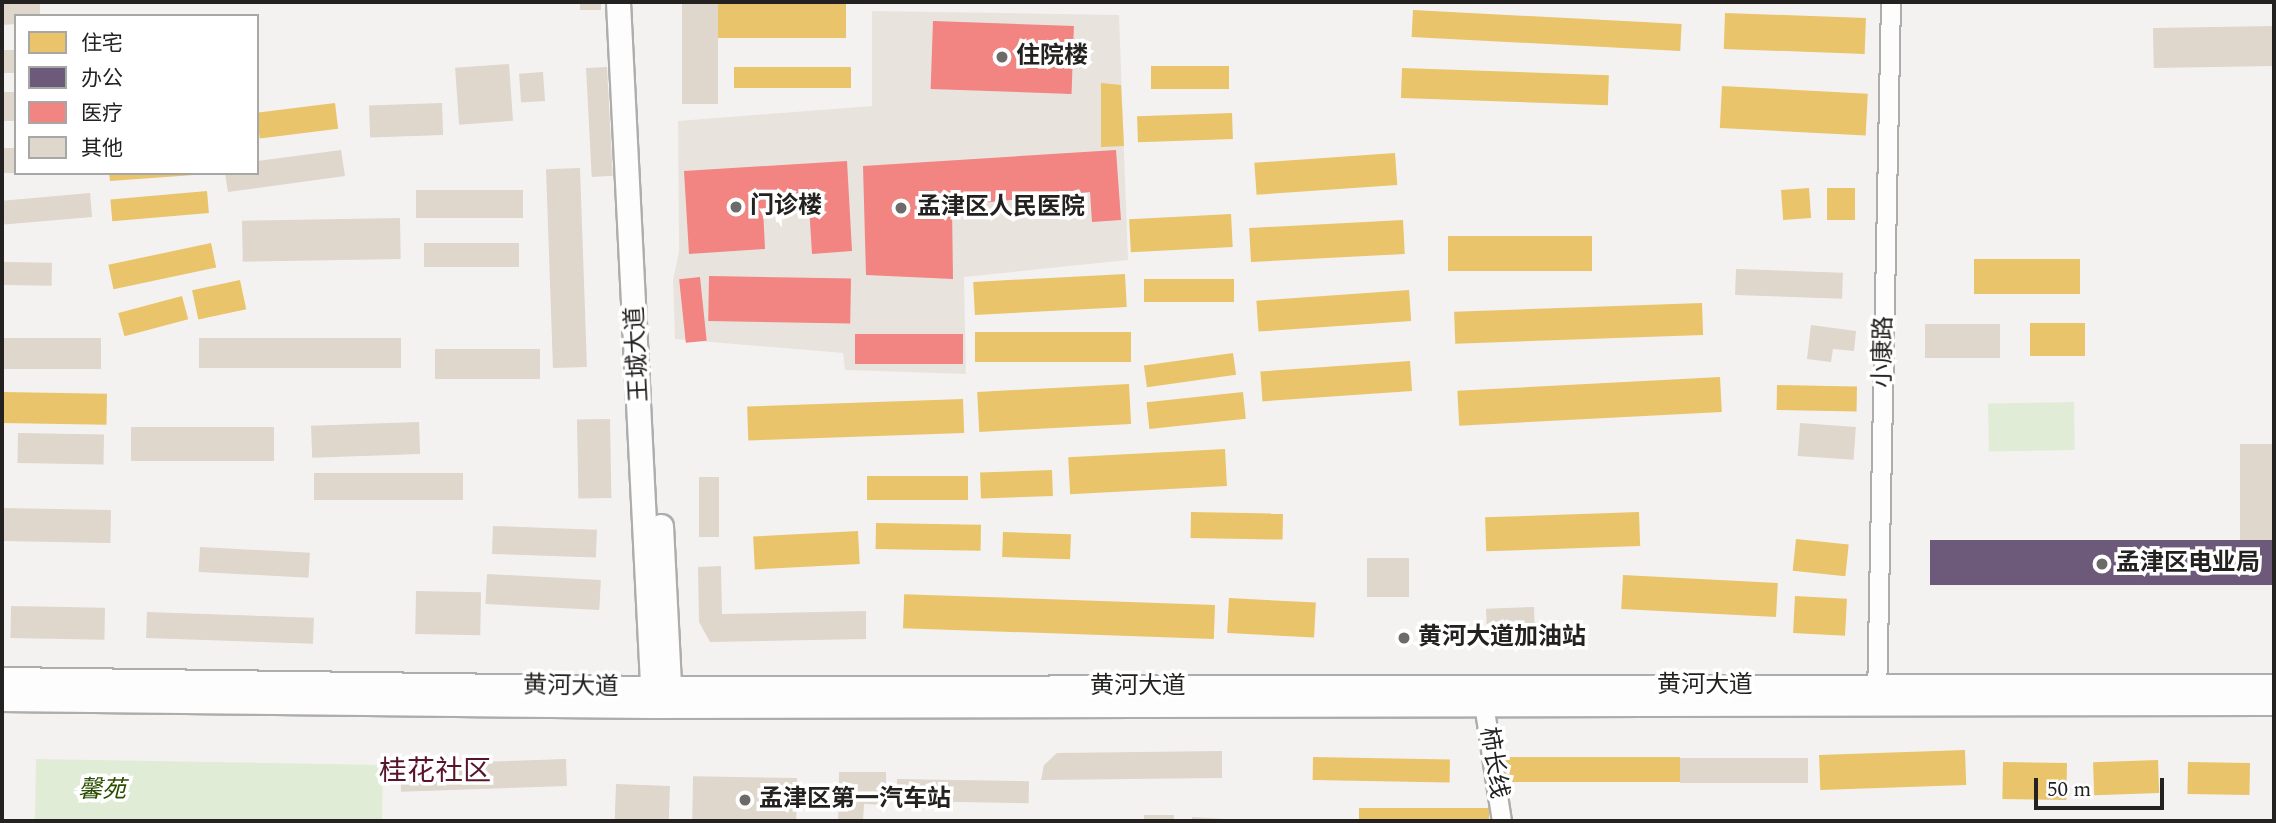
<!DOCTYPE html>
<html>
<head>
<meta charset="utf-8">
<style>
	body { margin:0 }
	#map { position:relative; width:2276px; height:823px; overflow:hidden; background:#f4f2f0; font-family:Spectral,"Noto Sans SC",serif }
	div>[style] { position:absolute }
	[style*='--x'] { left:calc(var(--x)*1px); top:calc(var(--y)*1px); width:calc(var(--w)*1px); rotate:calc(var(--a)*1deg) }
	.built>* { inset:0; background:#e9e3de }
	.green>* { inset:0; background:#e1ecd7; transform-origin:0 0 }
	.homes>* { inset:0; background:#e9c46a; transform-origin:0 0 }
	.offices>* { inset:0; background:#6d597a; transform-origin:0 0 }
	.health>* { inset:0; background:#f28482; transform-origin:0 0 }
	.building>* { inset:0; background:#dfd6cc; transform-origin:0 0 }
	.roads { filter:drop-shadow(2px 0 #aeadac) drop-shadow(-2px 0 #aeadac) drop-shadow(0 2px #aeadac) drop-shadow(0 -2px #aeadac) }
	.minor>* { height:18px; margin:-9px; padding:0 9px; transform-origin:9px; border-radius:9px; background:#fdfdfd }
	.major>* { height:23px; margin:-11.5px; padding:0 11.5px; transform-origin:11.5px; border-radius:11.5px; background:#fdfdfd }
	.dots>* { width:19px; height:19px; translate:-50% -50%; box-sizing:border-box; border:4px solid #fff; border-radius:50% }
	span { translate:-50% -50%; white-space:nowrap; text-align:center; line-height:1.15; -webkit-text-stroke:7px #fff; paint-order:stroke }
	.poi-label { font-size:24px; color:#242221; font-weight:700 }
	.left { translate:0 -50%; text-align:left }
	.street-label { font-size:24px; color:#242221 }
	.park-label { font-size:24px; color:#2a4d02; font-style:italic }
	.quarter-label { font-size:28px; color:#58142b }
	.frame { position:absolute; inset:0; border:4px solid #242221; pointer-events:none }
	.legend { position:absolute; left:14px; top:14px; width:245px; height:161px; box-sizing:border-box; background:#fff; border:2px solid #a7a7a6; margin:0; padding:9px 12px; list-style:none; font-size:21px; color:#242221 }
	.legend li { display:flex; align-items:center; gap:14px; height:35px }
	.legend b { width:35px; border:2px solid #a7a7a6 }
	.scale { position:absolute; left:2034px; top:778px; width:130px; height:32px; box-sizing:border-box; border:4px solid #242221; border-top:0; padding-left:9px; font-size:21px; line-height:24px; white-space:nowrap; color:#242221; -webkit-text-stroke:5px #fff; paint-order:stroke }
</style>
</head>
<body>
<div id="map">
	<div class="built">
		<div style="clip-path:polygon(872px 11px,1119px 15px,1128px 260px,964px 277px,966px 374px,845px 370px,843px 353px,675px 339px,673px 280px,679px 251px,678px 121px,872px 106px)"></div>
	</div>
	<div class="green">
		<div style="left:2074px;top:402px;width:48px;height:86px;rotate:89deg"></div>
		<div style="left:36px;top:759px;width:347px;height:62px;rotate:1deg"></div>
	</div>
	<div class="homes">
		<div style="left:846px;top:4px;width:34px;height:128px;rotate:90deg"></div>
		<div style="left:1413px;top:10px;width:269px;height:27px;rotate:3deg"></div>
		<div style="left:1725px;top:13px;width:141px;height:36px;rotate:2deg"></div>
		<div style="left:1151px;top:66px;width:78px;height:23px"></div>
		<div style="left:734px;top:67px;width:117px;height:21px"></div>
		<div style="left:1402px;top:68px;width:207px;height:30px;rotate:2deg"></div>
		<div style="clip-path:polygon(1101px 83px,1121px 85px,1124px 146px,1101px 147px)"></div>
		<div style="left:1722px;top:86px;width:146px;height:42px;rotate:3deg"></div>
		<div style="left:335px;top:103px;width:26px;height:79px;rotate:83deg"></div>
		<div style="left:1232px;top:113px;width:26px;height:95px;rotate:88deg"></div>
		<div style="left:1395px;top:153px;width:32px;height:141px;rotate:86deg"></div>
		<div style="clip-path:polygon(109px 173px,194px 173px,194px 175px,110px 181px)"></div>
		<div style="left:1809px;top:188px;width:30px;height:28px;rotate:86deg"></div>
		<div style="left:1827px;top:188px;width:28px;height:32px"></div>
		<div style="left:207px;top:191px;width:22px;height:97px;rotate:85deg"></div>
		<div style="left:1231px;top:214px;width:33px;height:102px;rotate:87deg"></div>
		<div style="left:1403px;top:220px;width:34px;height:154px;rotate:87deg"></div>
		<div style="left:1592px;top:236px;width:35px;height:144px;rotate:90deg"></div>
		<div style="left:211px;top:243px;width:25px;height:105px;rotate:78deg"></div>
		<div style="left:1974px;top:259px;width:106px;height:35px"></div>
		<div style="left:1125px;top:274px;width:33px;height:152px;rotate:87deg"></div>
		<div style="left:1234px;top:279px;width:23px;height:90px;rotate:90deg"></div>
		<div style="left:240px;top:280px;width:30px;height:49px;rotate:78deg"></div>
		<div style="left:1409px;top:290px;width:31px;height:153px;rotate:86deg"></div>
		<div style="left:182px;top:296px;width:24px;height:66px;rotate:75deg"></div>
		<div style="left:1702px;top:303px;width:32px;height:248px;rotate:88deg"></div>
		<div style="left:2085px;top:323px;width:33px;height:55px;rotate:90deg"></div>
		<div style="left:1131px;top:332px;width:30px;height:156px;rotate:90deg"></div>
		<div style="left:1233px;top:353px;width:22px;height:90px;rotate:82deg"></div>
		<div style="left:1410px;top:361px;width:30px;height:150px;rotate:86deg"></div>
		<div style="left:1720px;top:377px;width:35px;height:263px;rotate:87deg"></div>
		<div style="left:1129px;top:384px;width:40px;height:152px;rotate:87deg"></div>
		<div style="left:1777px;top:385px;width:80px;height:25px;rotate:1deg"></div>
		<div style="left:2px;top:392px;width:105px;height:31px;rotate:1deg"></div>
		<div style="left:1243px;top:392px;width:27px;height:97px;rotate:84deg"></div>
		<div style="left:963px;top:399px;width:34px;height:216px;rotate:88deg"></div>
		<div style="left:1225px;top:449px;width:37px;height:157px;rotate:87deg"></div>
		<div style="left:1052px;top:470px;width:26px;height:72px;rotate:88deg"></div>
		<div style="left:968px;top:476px;width:24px;height:101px;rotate:90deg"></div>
		<div style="left:1191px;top:512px;width:92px;height:26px;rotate:1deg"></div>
		<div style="left:1639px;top:512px;width:34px;height:154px;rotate:88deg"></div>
		<div style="left:876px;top:523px;width:105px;height:26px;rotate:1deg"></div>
		<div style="left:858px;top:531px;width:33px;height:105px;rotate:87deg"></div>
		<div style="left:1003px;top:532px;width:68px;height:25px;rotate:2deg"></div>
		<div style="left:1796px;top:539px;width:53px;height:32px;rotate:6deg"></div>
		<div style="left:1623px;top:575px;width:155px;height:34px;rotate:3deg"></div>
		<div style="left:1795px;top:596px;width:52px;height:37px;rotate:3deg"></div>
		<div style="left:1229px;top:598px;width:87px;height:35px;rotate:3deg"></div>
		<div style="left:1215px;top:605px;width:34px;height:311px;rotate:92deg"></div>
		<div style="left:1965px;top:750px;width:35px;height:146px;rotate:88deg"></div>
		<div style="left:1313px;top:757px;width:137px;height:23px;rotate:1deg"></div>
		<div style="left:1505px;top:757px;width:175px;height:25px"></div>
		<div style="left:2158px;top:760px;width:33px;height:65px;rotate:88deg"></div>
		<div style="left:2003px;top:762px;width:64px;height:37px;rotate:1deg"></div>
		<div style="left:2188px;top:762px;width:62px;height:32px;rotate:1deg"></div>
		<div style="left:1359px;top:808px;width:130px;height:13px"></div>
	</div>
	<div class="offices">
		<div style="left:2274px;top:540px;width:45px;height:344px;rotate:90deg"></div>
	</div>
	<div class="health">
		<div style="left:933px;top:21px;width:141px;height:68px;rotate:2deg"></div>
		<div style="clip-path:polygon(1116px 150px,1121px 220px,1092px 222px,1090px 192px,952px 206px,953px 279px,866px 275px,863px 166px)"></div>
		<div style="clip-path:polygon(847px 161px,852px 251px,812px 254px,809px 206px,763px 208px,765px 249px,689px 254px,684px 171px)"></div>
		<div style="left:709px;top:276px;width:142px;height:45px;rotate:1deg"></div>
		<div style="left:700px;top:277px;width:64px;height:21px;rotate:84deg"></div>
		<div style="left:963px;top:334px;width:30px;height:108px;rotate:90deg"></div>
	</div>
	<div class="building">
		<div style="clip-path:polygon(2px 2px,40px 2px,40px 16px,16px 16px,16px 24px,2px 25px)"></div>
		<div style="left:580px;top:2px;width:21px;height:8px"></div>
		<div style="left:682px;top:2px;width:36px;height:102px"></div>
		<div style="left:2272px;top:26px;width:40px;height:119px;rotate:89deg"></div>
		<div style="left:2px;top:50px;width:14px;height:23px"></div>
		<div style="left:509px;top:64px;width:57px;height:54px;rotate:86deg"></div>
		<div style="left:607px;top:67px;width:109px;height:21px;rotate:87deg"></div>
		<div style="left:543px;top:72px;width:29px;height:24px;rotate:86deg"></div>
		<div style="left:2px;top:92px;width:14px;height:29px"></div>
		<div style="left:442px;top:103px;width:32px;height:73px;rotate:88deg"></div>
		<div style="left:16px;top:148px;width:25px;height:14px;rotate:90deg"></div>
		<div style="clip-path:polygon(341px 150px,345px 176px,228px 192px,225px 173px,257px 173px,257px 161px)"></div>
		<div style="left:580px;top:168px;width:199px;height:34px;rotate:88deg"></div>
		<div style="left:416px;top:190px;width:107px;height:28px"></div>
		<div style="left:90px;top:193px;width:24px;height:88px;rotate:85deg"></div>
		<div style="left:400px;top:218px;width:41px;height:158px;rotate:89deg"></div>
		<div style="left:519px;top:243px;width:24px;height:95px;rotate:90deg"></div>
		<div style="left:2px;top:262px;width:50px;height:23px;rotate:1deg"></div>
		<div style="left:1736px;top:269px;width:107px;height:26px;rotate:2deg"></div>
		<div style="left:2000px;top:324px;width:34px;height:75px;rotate:90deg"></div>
		<div style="clip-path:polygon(1811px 325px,1856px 331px,1854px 351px,1833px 349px,1831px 362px,1807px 359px)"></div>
		<div style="left:101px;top:338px;width:31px;height:99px;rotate:90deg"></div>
		<div style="left:401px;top:338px;width:30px;height:202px;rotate:90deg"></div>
		<div style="left:540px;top:349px;width:30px;height:105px;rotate:90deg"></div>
		<div style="left:610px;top:419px;width:79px;height:33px;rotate:89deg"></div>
		<div style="left:419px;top:422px;width:32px;height:108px;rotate:88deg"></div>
		<div style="left:1800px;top:423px;width:56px;height:33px;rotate:4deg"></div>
		<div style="left:274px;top:427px;width:34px;height:143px;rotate:90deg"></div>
		<div style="left:18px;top:433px;width:86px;height:30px;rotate:1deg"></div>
		<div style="left:2274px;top:444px;width:96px;height:34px;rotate:90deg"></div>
		<div style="left:463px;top:473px;width:27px;height:149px;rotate:90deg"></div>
		<div style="left:699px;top:477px;width:20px;height:60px"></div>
		<div style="left:2px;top:508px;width:109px;height:33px;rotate:1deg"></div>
		<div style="left:493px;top:526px;width:104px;height:28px;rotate:2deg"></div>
		<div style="left:200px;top:547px;width:110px;height:25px;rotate:3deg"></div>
		<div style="left:1367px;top:558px;width:42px;height:39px"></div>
		<div style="clip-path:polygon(721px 566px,722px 614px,866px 611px,866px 639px,710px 642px,699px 622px,698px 567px)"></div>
		<div style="left:487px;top:574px;width:114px;height:30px;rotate:3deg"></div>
		<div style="left:416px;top:591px;width:65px;height:43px;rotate:1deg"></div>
		<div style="left:11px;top:606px;width:94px;height:32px;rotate:1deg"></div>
		<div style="left:1534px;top:607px;width:33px;height:48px;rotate:88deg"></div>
		<div style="left:147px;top:612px;width:167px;height:26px;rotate:2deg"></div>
		<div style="clip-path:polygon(1222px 751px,1222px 778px,1041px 780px,1044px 765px,1057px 753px)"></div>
		<div style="left:1680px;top:758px;width:128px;height:25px"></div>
		<div style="left:566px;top:759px;width:27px;height:166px;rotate:88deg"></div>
		<div style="clip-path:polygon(839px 772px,886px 772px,886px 805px,864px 804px,863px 821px,838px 821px)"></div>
		<div style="left:797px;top:778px;width:43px;height:104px;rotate:91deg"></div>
		<div style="left:897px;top:779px;width:132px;height:22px;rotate:1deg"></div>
		<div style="left:616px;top:784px;width:54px;height:37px;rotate:2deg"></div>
		<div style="left:1144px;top:815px;width:30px;height:6px"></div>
		<div style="clip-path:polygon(1192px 817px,1224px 819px,1224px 821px,1192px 821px)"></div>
	</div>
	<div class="roads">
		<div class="minor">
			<div style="--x:1877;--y:698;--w:696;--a:-88.85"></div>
			<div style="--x:1484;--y:704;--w:118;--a:81.3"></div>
		</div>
		<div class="major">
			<div style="--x:618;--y:2;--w:701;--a:87.14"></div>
			<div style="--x:661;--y:526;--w:175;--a:87.1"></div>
			<div style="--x:2;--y:679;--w:650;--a:0.79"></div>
			<div style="--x:652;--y:688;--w:1622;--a:-0.07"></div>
			<div style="--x:2;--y:699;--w:651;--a:0.62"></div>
			<div style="--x:653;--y:706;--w:1621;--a:-0.11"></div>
		</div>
	</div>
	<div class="dots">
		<div style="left:1002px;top:57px;background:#6d6b69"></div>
		<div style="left:736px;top:207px;background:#6d6b69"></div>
		<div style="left:901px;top:208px;background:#6d6b69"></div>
		<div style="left:2102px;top:564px;background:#6d6b69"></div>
		<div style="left:1404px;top:638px;background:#6d6b69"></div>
		<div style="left:745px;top:800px;background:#6d6b69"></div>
	</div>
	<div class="poi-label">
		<span class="left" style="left:1016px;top:57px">住院楼</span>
		<span class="left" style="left:750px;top:207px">门诊楼</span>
		<span class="left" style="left:917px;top:208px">孟津区人民医院</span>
		<span class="left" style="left:2116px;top:564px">孟津区电业局</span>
		<span class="left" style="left:1418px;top:638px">黄河大道加油站</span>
		<span class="left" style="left:759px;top:800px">孟津区第一汽车站</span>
	</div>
	<div class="street-label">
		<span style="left:1884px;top:352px;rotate:-89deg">小康路</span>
		<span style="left:638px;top:354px;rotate:-93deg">王城大道</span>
		<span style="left:1705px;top:686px">黄河大道</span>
		<span style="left:571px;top:687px;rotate:1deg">黄河大道</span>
		<span style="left:1138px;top:687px">黄河大道</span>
		<span style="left:1493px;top:763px;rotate:81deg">柿长线</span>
	</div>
	<div class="park-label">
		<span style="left:102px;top:791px">馨苑</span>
	</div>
	<div class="quarter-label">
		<span style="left:435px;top:772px">桂花社区</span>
	</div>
	<div class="frame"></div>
	<ul class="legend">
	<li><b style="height:19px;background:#e9c46a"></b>住宅</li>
	<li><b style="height:19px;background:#6d597a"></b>办公</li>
	<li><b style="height:19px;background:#f28482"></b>医疗</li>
	<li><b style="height:19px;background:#dfd6cc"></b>其他</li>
	</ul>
	<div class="scale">50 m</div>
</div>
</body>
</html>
